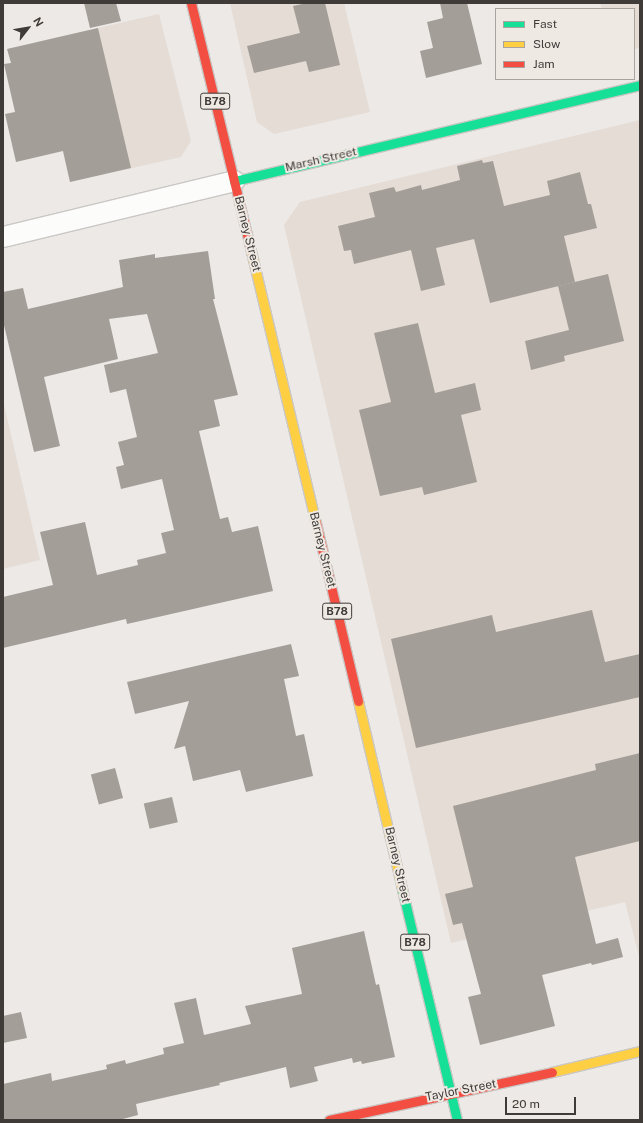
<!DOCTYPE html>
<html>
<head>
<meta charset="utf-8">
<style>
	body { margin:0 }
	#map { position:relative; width:643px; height:1123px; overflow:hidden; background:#ece9e6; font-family:"Public Sans",sans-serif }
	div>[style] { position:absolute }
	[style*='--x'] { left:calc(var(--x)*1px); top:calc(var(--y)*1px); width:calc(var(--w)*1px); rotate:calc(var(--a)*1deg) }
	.built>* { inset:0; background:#e4dcd5 }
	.building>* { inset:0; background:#a39e98; transform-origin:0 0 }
	.roads { filter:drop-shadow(1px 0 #cac7c5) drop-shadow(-1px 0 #cac7c5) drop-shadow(0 1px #cac7c5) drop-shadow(0 -1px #cac7c5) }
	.street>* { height:20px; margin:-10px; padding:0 10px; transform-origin:10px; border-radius:10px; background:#fcfcfb }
	.fast>* { height:9px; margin:-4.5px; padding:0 4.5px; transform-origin:4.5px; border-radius:4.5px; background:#16e098 }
	.slow>* { height:9px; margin:-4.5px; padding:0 4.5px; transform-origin:4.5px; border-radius:4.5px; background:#ffcf43 }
	.jam>* { height:9px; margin:-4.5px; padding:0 4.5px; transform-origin:4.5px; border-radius:4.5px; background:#f24e42 }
	span { translate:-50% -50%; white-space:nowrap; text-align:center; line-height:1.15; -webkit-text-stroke:4px #efe9e3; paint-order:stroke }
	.shield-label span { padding:1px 3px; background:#efe9e3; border:1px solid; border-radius:3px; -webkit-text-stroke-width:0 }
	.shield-label { font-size:11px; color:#3e3b39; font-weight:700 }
	.street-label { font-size:12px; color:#3e3b39 }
	.frame { position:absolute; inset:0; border:4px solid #3e3b39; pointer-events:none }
	.legend { position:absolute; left:495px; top:8px; width:140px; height:72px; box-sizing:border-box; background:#efe9e3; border:1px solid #a8a39f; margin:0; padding:5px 7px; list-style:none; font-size:12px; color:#3e3b39 }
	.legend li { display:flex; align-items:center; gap:8px; height:20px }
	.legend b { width:20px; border:1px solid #a8a39f }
	.north { position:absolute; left:8px; top:8px; width:40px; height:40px; -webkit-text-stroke:3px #efe9e3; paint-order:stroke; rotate:59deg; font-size:11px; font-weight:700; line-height:16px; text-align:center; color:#3e3b39 }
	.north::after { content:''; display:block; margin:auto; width:14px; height:18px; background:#3e3b39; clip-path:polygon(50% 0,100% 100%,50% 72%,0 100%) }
	.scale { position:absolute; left:505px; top:1097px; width:71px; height:18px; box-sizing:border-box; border:2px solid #3e3b39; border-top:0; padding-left:5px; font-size:12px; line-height:14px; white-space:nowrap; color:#3e3b39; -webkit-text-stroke:3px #efe9e3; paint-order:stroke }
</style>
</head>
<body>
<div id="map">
	<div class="built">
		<div style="clip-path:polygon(230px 3px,344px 3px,370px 112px,274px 134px,257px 122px)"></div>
		<div style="clip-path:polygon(600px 3px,640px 3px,640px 48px,634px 49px,634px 9px,602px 9px)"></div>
		<div style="clip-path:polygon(159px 14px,191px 141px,181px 157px,70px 182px,37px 42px)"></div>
		<div style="clip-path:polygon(640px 120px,640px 960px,625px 902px,451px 943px,284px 225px,300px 202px)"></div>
		<div style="clip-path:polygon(3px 400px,40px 560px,3px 569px)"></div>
	</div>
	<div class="building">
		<div style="clip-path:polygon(84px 3px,116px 3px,121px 21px,90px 28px)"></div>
		<div style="clip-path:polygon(307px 3px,325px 3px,340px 65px,309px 72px,306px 61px,254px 73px,247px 46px,300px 33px,293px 6px)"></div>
		<div style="clip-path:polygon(440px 3px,467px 3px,482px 64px,426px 78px,420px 51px,433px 48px,427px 22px,443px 18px)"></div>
		<div style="clip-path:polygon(98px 28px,131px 168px,70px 182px,63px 151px,16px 162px,5px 114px,15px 112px,4px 64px,11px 63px,7px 49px)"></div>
		<div style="clip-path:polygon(482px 160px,483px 163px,493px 161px,504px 206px,550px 195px,547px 181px,580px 172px,588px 204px,591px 204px,597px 228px,564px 236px,575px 282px,490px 303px,474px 239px,436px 248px,445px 285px,421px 291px,411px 250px,354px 264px,351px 250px,344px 251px,338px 226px,375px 217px,369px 193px,394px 187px,396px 192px,421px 185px,422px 190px,460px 180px,457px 166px)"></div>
		<div style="clip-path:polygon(208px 251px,215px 299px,213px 299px,238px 395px,214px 400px,220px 426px,199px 431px,220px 519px,228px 517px,232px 532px,258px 526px,273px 591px,127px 624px,126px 619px,3px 648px,3px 597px,53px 585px,40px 532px,85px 522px,97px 575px,138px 565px,137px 560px,166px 553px,161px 533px,174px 530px,162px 479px,121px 489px,116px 467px,124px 465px,118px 442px,137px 437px,126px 389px,110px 393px,104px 365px,158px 353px,147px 314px,109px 319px,118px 359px,44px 377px,60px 446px,34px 452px,3px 321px,3px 292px,23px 288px,28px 309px,123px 287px,119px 260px,155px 254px,155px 258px)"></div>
		<div style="clip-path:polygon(608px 274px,624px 341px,564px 356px,565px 361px,531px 370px,525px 341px,569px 330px,558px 286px)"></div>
		<div style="clip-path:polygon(418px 323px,435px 393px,475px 383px,481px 410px,461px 415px,477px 482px,424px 495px,422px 487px,380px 496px,359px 410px,391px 402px,374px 333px)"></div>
		<div style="clip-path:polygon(592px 610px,605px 662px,640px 654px,640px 697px,416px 748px,391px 639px,492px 615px,496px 632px)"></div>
		<div style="clip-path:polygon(291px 644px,299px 676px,284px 679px,296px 736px,304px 734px,313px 776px,246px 792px,240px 770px,193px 781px,185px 746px,174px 749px,189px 701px,135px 714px,127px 682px)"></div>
		<div style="clip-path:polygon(640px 753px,640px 841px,575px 857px,596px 944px,618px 938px,623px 957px,592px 965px,591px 963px,542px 975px,555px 1026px,480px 1045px,468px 997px,481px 994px,462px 923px,453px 925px,445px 894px,473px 887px,453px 806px,596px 770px,595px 764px)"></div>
		<div style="left:115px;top:768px;width:31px;height:25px;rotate:75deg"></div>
		<div style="left:172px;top:797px;width:26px;height:29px;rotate:77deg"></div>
		<div style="clip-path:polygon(364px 931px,376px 985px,379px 984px,395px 1057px,362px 1064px,361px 1061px,353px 1063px,352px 1058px,314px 1067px,318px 1081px,290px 1088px,286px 1067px,219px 1083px,220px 1085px,136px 1104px,138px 1115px,119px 1120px,3px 1120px,3px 1084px,51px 1073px,52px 1081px,107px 1069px,106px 1065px,125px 1060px,126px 1064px,164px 1054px,163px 1048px,184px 1043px,174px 1003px,196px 998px,204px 1035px,251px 1024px,245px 1006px,302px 994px,292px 948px)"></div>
		<div style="clip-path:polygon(21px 1012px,27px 1038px,3px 1043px,3px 1016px)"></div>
	</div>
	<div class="roads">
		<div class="street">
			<div style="--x:3;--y:237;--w:238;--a:-13.6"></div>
		</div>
		<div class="fast">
			<div style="--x:234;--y:181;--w:417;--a:-13.3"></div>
			<div style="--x:402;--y:889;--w:237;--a:76.6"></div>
		</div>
		<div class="slow">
			<div style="--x:251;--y:251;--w:280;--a:76.6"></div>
			<div style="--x:358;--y:701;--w:193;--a:76.8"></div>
			<div style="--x:552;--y:1072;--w:90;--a:-13.4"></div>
		</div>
		<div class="jam">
			<div style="--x:191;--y:3;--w:255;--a:76.4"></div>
			<div style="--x:316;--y:523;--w:183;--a:76.7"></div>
			<div style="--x:329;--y:1120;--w:228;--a:-12.1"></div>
		</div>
	</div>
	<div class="shield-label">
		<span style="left:215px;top:101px">B78</span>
		<span style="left:337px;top:611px">B78</span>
		<span style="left:415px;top:942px">B78</span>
	</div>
	<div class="street-label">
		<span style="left:321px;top:160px;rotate:-13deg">Marsh Street</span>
		<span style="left:247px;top:234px;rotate:76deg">Barney Street</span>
		<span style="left:322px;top:550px;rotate:76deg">Barney Street</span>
		<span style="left:397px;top:865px;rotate:77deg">Barney Street</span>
		<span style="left:461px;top:1091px;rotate:-11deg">Taylor Street</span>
	</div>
	<div class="frame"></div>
	<ul class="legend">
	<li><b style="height:5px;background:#16e098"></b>Fast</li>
	<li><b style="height:5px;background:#ffcf43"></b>Slow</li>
	<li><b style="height:5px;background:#f24e42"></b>Jam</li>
	</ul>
	<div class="north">N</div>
	<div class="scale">20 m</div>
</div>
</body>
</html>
